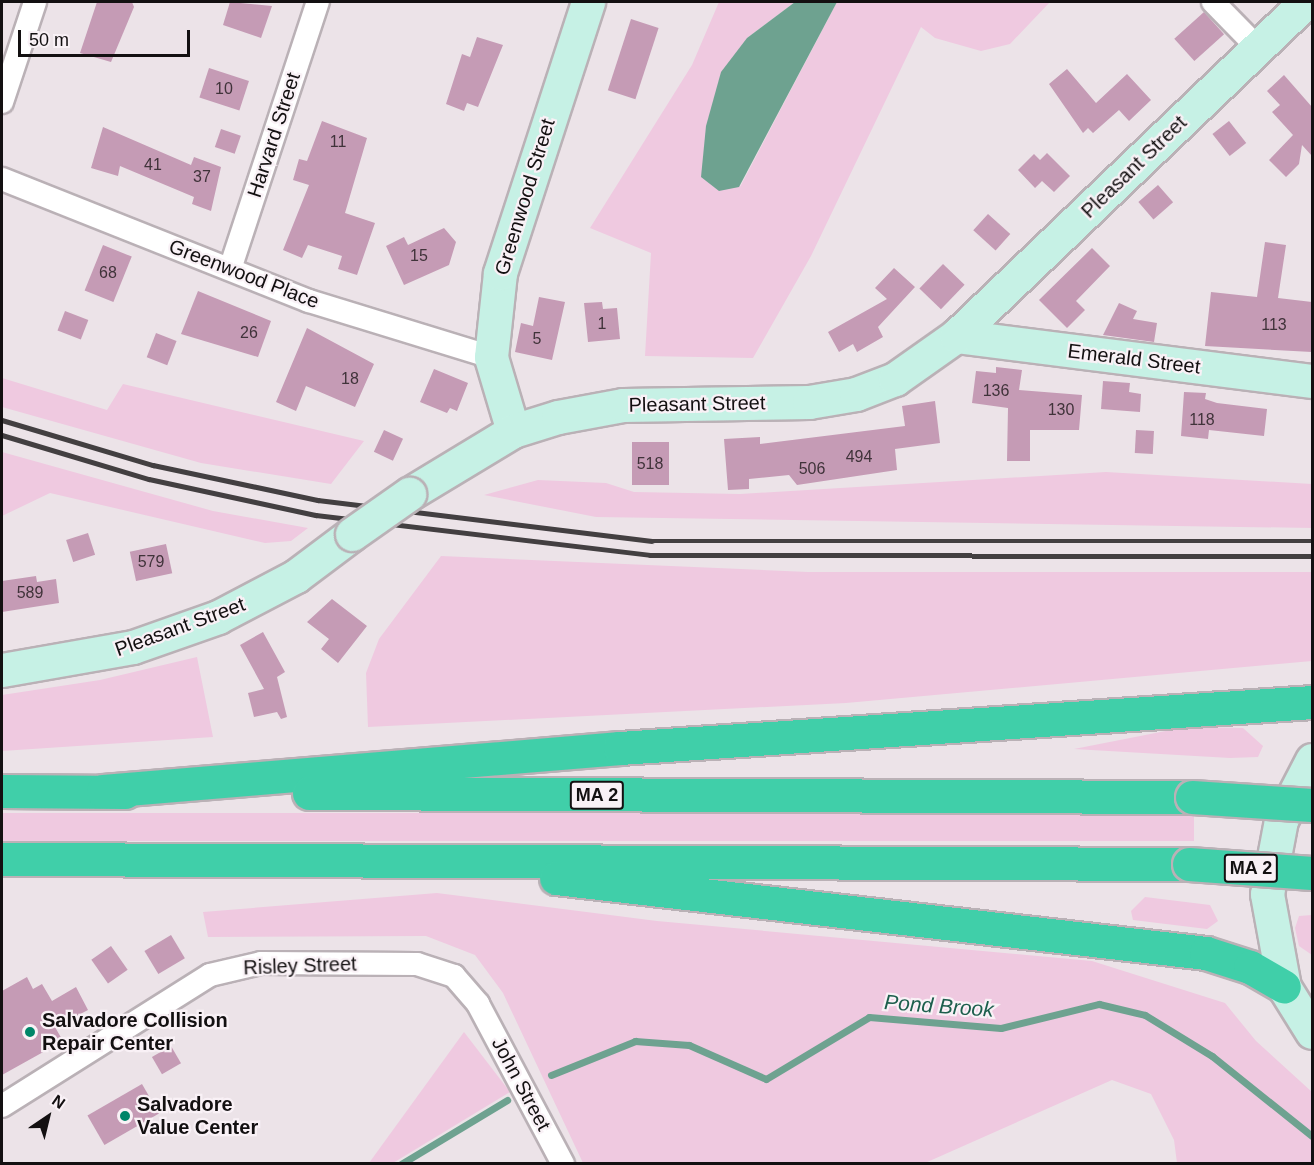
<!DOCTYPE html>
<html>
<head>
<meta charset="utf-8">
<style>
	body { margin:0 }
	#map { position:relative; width:1314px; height:1165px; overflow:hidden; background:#ece3e8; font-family:Helvetica,sans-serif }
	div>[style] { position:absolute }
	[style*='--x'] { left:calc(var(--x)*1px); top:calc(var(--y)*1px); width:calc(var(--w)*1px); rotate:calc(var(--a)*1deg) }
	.green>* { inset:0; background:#efc9e0; transform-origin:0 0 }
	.water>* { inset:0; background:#6ea290 }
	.stream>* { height:7px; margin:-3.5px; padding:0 3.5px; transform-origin:3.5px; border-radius:3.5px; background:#6ea290 }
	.building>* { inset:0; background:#c59bb5; transform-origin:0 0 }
	.roads { filter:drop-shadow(2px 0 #bab1b6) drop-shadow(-2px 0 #bab1b6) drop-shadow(0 2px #bab1b6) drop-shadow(0 -2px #bab1b6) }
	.street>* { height:22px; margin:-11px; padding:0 11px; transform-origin:11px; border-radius:11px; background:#fff }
	.secondary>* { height:33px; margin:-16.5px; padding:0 16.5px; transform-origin:16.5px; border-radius:16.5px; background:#c6f1e5 }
	.highway>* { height:33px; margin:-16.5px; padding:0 16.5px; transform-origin:16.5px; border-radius:16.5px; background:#40cfa9 }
	.rail>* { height:4.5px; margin:-2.25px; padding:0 2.25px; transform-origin:2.25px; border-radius:2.25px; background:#433f41 }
	.bridges { filter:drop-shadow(2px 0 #bab1b6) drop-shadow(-2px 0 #bab1b6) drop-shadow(0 2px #bab1b6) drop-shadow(0 -2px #bab1b6) }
	.secondary-bridge>* { height:33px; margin:-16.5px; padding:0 16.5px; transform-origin:16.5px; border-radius:16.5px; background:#c6f1e5 }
	.highway-bridge>* { height:33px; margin:-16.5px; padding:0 16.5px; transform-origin:16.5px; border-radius:16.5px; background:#40cfa9 }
	.dots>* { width:16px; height:16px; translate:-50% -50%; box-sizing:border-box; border:3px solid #f9f1f6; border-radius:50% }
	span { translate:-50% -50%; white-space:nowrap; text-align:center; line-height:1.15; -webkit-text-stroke:4.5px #f9f1f6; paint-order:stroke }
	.number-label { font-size:16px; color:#40333a }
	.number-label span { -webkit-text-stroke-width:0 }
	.shield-label span { padding:2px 4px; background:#f9f1f6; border:2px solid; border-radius:4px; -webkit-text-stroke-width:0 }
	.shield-label { font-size:18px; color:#131011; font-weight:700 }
	.street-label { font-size:20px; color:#131011 }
	.poi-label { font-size:20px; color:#131011; font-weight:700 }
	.left { translate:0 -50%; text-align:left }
	.water-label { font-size:21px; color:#1c5e4c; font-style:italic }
	.frame { position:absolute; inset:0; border:3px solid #131011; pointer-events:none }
	.north { position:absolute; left:18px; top:1087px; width:60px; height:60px; -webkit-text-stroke:4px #f9f1f6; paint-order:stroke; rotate:35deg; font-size:16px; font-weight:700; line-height:24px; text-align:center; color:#131011 }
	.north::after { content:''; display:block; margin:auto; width:21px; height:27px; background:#131011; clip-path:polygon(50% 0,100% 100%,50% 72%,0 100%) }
	.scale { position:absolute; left:18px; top:30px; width:172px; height:27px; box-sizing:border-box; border:3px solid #131011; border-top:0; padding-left:8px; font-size:18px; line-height:21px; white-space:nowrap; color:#131011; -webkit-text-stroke:4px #f9f1f6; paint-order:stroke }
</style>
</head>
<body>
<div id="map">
	<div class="green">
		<div style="clip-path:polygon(719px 2px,795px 2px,747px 38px,740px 187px,837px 2px,1050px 2px,1010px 44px,981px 51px,935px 38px,921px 27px,811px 256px,753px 358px,645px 356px,651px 253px,590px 228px,692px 65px)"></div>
		<div style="clip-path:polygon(2px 378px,107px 410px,123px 384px,364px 441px,331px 484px,201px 463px,2px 407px)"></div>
		<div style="clip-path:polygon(2px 452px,213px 511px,308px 528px,291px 541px,265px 543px,50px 493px,2px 516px)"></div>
		<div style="clip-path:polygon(1106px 472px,1312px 484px,1312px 528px,596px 517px,484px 495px,538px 480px,606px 483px,634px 492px,740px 494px)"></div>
		<div style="clip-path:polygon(441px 556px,808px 572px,1312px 572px,1312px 661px,846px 703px,368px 727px,366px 673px,379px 639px)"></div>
		<div style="clip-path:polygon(197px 657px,213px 737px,2px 751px,2px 695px,100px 680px)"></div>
		<div style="clip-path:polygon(1186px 727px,1243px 728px,1263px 746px,1258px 757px,1230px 758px,1074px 749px)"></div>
		<div style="left:2px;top:813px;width:1192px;height:28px"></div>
		<div style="clip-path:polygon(437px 893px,657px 921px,1092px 961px,1225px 1003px,1256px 1041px,1312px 1092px,1312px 1163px,1177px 1163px,1174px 1140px,1151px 1094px,1112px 1080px,925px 1163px,583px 1163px,503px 993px,475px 955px,426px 936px,208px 937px,203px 912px)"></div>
		<div style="clip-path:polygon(1145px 897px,1210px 905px,1218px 921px,1207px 929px,1133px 920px,1131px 911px)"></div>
		<div style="clip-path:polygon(1312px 915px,1312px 955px,1299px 946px,1295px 928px,1299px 916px)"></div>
		<div style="clip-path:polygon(464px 1032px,510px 1092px,393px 1163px,369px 1163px)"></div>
	</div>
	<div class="water">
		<div style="clip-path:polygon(795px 2px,837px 2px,739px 187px,719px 191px,701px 177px,706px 126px,721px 72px,747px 38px)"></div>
	</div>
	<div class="stream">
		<div style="--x:551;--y:1075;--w:91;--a:-22"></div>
		<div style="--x:635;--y:1041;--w:54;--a:4.2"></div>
		<div style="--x:689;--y:1045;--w:84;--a:23.8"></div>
		<div style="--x:766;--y:1079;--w:120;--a:-31"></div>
		<div style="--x:869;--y:1017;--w:132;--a:4.8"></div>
		<div style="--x:1001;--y:1028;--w:101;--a:-13.8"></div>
		<div style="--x:1099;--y:1004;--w:47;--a:13.4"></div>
		<div style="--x:1145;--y:1015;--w:79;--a:31.5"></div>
		<div style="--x:1212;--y:1056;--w:128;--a:38.7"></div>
		<div style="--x:401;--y:1164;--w:124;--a:-31.1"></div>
	</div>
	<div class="building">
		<div style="clip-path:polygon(97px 2px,132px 2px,134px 7px,111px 62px,80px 53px)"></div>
		<div style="clip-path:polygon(230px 2px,272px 6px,261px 38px,223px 25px)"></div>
		<div style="left:1204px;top:12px;width:30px;height:40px;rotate:48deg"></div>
		<div style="left:631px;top:19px;width:29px;height:75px;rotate:18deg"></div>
		<div style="clip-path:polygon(477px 37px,503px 45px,478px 107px,467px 103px,464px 111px,446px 104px,462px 54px,470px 57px)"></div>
		<div style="left:209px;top:68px;width:42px;height:31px;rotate:18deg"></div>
		<div style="clip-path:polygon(1067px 69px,1096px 103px,1127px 74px,1151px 100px,1129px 121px,1119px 110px,1093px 133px,1088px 128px,1083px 133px,1049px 84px)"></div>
		<div style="clip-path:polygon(1284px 75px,1312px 107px,1312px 156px,1302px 145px,1299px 164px,1286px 177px,1269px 160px,1293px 135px,1272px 112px,1280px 105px,1267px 91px)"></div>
		<div style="clip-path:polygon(322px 121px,367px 138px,345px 213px,375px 223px,357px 275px,338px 269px,342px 256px,308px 245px,302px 258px,283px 250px,309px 185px,293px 180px,299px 159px,307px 161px)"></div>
		<div style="left:1229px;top:121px;width:28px;height:21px;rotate:52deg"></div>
		<div style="clip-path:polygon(103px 127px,191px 165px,194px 157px,221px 167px,211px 211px,192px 204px,194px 197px,120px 166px,118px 176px,91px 168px)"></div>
		<div style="left:221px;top:129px;width:21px;height:19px;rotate:19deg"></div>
		<div style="clip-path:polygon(1047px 153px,1070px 176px,1054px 192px,1042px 181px,1035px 188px,1018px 170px,1034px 154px,1040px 160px)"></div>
		<div style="left:1158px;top:185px;width:23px;height:26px;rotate:49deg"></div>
		<div style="left:988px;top:214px;width:30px;height:22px;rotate:42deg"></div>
		<div style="clip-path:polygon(444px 228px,456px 242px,449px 265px,404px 285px,386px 246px,404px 237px,408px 245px)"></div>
		<div style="clip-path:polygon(1265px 242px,1286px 245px,1278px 298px,1312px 302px,1312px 352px,1205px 346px,1211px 292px,1257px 297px)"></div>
		<div style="left:103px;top:245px;width:31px;height:49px;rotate:22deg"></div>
		<div style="clip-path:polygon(1092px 248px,1110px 266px,1076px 301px,1085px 310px,1067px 328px,1039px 300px)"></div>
		<div style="left:943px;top:264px;width:30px;height:34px;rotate:44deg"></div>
		<div style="clip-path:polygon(894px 268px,915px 287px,878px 327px,883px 337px,857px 352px,853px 344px,839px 352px,828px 332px,887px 299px,875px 288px)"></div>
		<div style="clip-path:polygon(198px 291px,271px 321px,258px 357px,181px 334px)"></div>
		<div style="clip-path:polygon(539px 297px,565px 302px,552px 360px,515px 352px,521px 323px,533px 326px)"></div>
		<div style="clip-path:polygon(602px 302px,603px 309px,617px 308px,620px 339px,588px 342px,584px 303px)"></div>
		<div style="clip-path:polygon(1119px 303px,1137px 311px,1133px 319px,1157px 323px,1154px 342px,1103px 335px)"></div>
		<div style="left:65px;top:311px;width:25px;height:21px;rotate:21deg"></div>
		<div style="clip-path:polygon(307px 328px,374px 364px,355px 407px,306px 386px,296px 411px,276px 402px)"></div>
		<div style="left:156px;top:333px;width:22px;height:26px;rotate:21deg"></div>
		<div style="clip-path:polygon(996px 367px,1022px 370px,1019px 390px,1082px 395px,1079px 430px,1030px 430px,1030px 461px,1007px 461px,1008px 408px,972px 403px,976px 371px,996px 373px)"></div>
		<div style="clip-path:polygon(434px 369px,468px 383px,457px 411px,450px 408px,447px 413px,420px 402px)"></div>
		<div style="clip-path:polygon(1103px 381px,1130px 383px,1129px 392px,1141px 394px,1140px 412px,1101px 409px)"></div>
		<div style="clip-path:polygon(1184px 392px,1206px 393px,1205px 399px,1217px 403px,1267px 409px,1264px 436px,1209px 430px,1208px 439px,1181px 436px)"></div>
		<div style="clip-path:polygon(935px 401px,940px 443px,895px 449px,897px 470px,797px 485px,789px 475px,749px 479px,749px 489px,728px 490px,724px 439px,760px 437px,760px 444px,905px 426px,902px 406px)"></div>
		<div style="left:384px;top:430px;width:21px;height:24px;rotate:25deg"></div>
		<div style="left:1136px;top:430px;width:18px;height:23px;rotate:3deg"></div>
		<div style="left:632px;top:442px;width:37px;height:43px"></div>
		<div style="left:88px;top:533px;width:23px;height:23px;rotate:72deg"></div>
		<div style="left:166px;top:544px;width:30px;height:37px;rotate:78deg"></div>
		<div style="clip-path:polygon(36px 576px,37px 582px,56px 579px,59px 603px,2px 612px,2px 581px)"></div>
		<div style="clip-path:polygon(332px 599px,367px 626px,338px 663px,321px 649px,329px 639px,307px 622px)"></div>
		<div style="clip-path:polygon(263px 632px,285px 672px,277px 677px,287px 717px,281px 719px,277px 712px,254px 717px,248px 693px,264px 689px,240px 645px)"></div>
		<div style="left:171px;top:935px;width:27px;height:31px;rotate:59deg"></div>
		<div style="left:111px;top:946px;width:29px;height:24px;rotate:55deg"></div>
		<div style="clip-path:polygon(27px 977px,33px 989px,42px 984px,52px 1001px,76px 987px,88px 1010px,55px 1027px,63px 1041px,2px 1075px,2px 991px)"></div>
		<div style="left:171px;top:1046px;width:20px;height:22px;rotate:60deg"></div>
		<div style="left:142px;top:1084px;width:34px;height:63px;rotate:60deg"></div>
	</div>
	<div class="roads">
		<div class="street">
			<div style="--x:1213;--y:2;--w:66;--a:45.6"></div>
			<div style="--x:2;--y:102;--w:105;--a:-71.7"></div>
			<div style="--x:2;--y:179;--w:330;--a:21.7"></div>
			<div style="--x:309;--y:301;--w:190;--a:17.1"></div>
			<div style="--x:230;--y:269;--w:281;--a:-71.8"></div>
			<div style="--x:2;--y:1106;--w:246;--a:-32.2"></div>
			<div style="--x:210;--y:975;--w:52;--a:-13.2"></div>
			<div style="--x:261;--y:963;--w:156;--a:0.4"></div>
			<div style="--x:417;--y:964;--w:39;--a:18"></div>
			<div style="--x:454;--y:976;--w:37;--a:49"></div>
			<div style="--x:478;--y:1004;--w:181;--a:62"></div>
		</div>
		<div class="secondary">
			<div style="--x:956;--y:336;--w:359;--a:7.2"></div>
			<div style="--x:513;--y:431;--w:77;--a:-106.6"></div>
			<div style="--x:491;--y:357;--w:84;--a:-83.9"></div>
			<div style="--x:500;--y:273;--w:285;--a:-72"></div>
			<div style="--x:409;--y:494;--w:122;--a:-31.2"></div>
			<div style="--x:513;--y:431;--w:47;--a:-17.3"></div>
			<div style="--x:558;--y:417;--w:66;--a:-10.5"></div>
			<div style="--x:623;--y:405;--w:186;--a:-0.9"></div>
			<div style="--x:809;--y:402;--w:48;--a:-9.7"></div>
			<div style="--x:856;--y:394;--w:42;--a:-21"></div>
			<div style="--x:895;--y:379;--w:75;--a:-35.2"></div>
			<div style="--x:956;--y:336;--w:483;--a:-43.7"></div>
			<div style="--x:2;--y:670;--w:133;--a:-10"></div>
			<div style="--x:133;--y:647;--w:90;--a:-19.4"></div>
			<div style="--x:218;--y:617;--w:88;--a:-27.7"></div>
			<div style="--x:296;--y:576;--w:70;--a:-36.9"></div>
			<div style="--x:1312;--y:760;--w:68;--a:117.3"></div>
			<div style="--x:1281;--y:820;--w:75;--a:100.7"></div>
			<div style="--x:1267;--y:894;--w:95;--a:79.6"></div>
			<div style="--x:1284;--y:987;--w:53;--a:58.1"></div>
		</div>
		<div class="highway">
			<div style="--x:2;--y:791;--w:123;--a:0.5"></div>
			<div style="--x:103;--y:791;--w:519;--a:-4.75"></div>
			<div style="--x:620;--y:748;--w:694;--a:-3.8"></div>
			<div style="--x:309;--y:793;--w:883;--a:0.26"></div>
			<div style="--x:2;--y:859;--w:1187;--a:0.24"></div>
			<div style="--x:556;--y:878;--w:654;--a:6.58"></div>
			<div style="--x:1206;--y:953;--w:46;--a:17.7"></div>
			<div style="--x:1250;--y:967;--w:39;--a:30"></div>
		</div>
	</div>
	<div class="rail">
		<div style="--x:2;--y:420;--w:158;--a:16.6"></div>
		<div style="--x:153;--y:465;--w:169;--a:12"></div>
		<div style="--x:318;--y:500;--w:336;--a:7"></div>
		<div style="--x:651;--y:541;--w:661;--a:0"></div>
		<div style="--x:2;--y:435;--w:153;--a:16.7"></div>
		<div style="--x:149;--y:479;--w:171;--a:12.2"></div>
		<div style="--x:316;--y:515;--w:336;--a:6.8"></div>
		<div style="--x:650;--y:555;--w:662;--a:0.09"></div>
	</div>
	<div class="bridges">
		<div class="secondary-bridge">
			<div style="--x:352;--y:534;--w:70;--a:-35.1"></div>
		</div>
		<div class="highway-bridge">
			<div style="--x:1192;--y:797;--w:120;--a:3.8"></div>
			<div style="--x:1189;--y:864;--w:123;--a:4.2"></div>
		</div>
	</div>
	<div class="dots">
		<div style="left:30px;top:1032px;background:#008569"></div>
		<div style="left:125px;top:1116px;background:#008569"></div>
	</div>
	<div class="number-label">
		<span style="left:224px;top:89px">10</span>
		<span style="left:338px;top:142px">11</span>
		<span style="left:153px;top:165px">41</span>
		<span style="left:202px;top:177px">37</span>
		<span style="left:419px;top:256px">15</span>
		<span style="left:108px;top:273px">68</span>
		<span style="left:602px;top:324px">1</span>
		<span style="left:1274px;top:325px">113</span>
		<span style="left:249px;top:333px">26</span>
		<span style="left:537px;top:339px">5</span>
		<span style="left:350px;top:379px">18</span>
		<span style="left:996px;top:391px">136</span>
		<span style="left:1061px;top:410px">130</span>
		<span style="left:1202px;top:420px">118</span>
		<span style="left:859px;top:457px">494</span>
		<span style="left:650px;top:464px">518</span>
		<span style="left:812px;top:469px">506</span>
		<span style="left:151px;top:562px">579</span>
		<span style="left:30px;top:593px">589</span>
	</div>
	<div class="shield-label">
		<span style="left:597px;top:795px">MA 2</span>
		<span style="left:1251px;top:868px">MA 2</span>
	</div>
	<div class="street-label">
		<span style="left:274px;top:135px;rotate:-72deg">Harvard Street</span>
		<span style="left:1134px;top:167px;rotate:-44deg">Pleasant Street</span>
		<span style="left:525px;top:197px;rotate:-73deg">Greenwood Street</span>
		<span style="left:244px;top:274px;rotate:21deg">Greenwood Place</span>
		<span style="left:1134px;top:359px;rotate:7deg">Emerald Street</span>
		<span style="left:697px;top:404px;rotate:-1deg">Pleasant Street</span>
		<span style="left:180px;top:627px;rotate:-20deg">Pleasant Street</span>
		<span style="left:300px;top:966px;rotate:-2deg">Risley Street</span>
		<span style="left:521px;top:1084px;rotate:62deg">John Street</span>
	</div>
	<div class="poi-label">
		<span class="left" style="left:42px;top:1032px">Salvadore Collision<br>Repair Center</span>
		<span class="left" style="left:137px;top:1116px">Salvadore<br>Value Center</span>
	</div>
	<div class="water-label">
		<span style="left:939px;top:1006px;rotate:4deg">Pond Brook</span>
	</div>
	<div class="frame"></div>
	<div class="north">N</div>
	<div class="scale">50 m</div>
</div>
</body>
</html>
